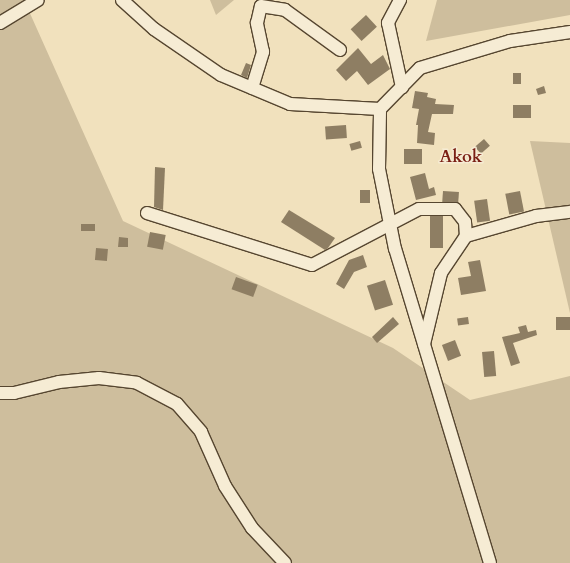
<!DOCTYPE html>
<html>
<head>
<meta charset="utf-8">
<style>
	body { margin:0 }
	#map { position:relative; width:570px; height:563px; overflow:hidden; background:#f1e1bd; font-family:Cardo,serif }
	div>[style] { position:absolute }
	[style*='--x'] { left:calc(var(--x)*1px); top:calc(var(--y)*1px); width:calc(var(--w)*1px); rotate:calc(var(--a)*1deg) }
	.green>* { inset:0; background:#cebe9d }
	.building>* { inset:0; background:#8e7e63; transform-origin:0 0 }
	.roads { filter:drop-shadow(1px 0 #564630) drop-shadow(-1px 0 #564630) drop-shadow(0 1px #564630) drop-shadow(0 -1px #564630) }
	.minor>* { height:12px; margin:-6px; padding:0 6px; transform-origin:6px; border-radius:6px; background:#f6ecd4 }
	span { translate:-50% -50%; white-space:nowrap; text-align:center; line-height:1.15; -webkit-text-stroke:3px #f6ecd4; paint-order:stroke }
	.quarter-label { font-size:17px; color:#7a1f14; font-weight:700 }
</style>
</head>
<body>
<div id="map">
	<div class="green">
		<div style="clip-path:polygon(0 0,24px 0,123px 221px,393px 348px,470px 400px,570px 376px,570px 563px,0 563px)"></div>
		<div style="clip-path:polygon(210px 0,234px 0,216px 15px)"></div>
		<div style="clip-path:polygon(437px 0,570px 0,570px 15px,426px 41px)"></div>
		<div style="clip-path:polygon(530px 141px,570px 143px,570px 313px)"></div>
	</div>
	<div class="building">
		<div style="left:366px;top:15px;width:16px;height:21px;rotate:47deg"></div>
		<div style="clip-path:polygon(358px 48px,371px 64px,383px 55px,390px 69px,368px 85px,357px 71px,346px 81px,336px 70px)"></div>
		<div style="clip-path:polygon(246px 63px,251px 65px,247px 78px,241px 75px)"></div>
		<div style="left:513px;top:73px;width:8px;height:11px"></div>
		<div style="clip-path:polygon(544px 86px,546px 93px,538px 95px,536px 89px)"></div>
		<div style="clip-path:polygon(415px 91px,428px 93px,427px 97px,436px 99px,435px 104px,454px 105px,453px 114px,432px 114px,428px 132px,435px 133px,434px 145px,417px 143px,418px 125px,416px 125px,419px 109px,412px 108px)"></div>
		<div style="left:513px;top:105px;width:18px;height:13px"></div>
		<div style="left:346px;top:125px;width:13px;height:21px;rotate:86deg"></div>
		<div style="left:484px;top:139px;width:9px;height:12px;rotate:49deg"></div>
		<div style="left:360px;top:141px;width:7px;height:11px;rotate:74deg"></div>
		<div style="left:404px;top:149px;width:18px;height:15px"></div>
		<div style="clip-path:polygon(155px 167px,165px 168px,163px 210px,154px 207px)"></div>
		<div style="clip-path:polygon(425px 173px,429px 189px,434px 187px,436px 195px,416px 200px,410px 177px)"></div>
		<div style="left:360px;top:190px;width:10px;height:13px"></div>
		<div style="left:443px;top:191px;width:16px;height:11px;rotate:4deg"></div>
		<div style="left:520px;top:191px;width:21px;height:15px;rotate:79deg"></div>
		<div style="left:487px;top:199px;width:22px;height:13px;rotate:82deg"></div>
		<div style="clip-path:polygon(289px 210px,335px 238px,328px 248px,325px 250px,281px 222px)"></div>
		<div style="left:430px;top:216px;width:13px;height:32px"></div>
		<div style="left:81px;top:224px;width:14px;height:7px"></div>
		<div style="left:150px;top:232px;width:16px;height:15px;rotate:11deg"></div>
		<div style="clip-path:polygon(119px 237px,128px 238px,128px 247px,118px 247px)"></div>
		<div style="left:96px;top:248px;width:12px;height:12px;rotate:5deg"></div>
		<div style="clip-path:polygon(363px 255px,367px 267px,354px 272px,344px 289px,336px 284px,349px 260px)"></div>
		<div style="clip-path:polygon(480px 260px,486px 291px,461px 295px,458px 278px,471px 276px,468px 262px)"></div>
		<div style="left:236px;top:277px;width:23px;height:13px;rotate:20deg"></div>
		<div style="left:385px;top:280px;width:26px;height:19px;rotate:72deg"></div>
		<div style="clip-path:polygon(393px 317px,399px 324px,377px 343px,372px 337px)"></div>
		<div style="left:468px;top:317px;width:7px;height:11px;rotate:82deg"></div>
		<div style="left:570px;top:317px;width:13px;height:14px;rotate:90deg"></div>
		<div style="clip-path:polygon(526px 325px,528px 332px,536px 330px,537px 335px,513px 343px,520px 363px,511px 366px,502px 337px,520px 333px,518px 327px)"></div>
		<div style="left:455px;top:340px;width:17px;height:14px;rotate:69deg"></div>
		<div style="left:494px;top:351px;width:25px;height:12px;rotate:85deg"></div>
	</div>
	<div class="roads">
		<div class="minor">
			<div style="--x:122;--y:0;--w:43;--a:42.2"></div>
			<div style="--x:154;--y:29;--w:81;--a:34.5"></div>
			<div style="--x:221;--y:75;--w:75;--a:22.8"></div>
			<div style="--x:290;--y:104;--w:90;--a:3.2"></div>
			<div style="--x:400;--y:0;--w:26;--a:118"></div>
			<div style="--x:388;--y:23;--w:66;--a:77.7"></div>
			<div style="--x:0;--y:23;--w:44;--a:-31.2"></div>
			<div style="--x:252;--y:88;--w:38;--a:-73"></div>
			<div style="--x:263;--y:52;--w:30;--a:-102"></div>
			<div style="--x:257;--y:23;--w:17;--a:-77"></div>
			<div style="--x:261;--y:6;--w:24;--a:9"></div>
			<div style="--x:285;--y:10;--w:68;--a:36"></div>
			<div style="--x:147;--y:213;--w:173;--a:17.5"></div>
			<div style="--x:312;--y:265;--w:121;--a:-27.6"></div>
			<div style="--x:419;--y:209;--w:36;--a:0"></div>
			<div style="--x:455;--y:209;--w:16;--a:52"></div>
			<div style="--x:465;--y:222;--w:14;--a:86"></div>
			<div style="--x:424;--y:344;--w:73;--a:-76.5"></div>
			<div style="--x:441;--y:273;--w:45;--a:-56"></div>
			<div style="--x:466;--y:236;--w:73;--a:-15.9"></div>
			<div style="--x:536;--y:216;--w:34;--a:-7"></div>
			<div style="--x:0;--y:393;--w:14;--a:0"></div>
			<div style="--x:14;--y:393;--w:46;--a:-13.7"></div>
			<div style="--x:59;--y:382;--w:40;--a:-5.7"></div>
			<div style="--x:99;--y:378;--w:38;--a:7"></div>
			<div style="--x:137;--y:383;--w:45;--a:27.7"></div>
			<div style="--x:177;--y:404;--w:37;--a:49"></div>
			<div style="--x:201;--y:432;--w:59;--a:66"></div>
			<div style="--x:225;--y:486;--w:50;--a:57.3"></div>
			<div style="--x:252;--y:528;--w:48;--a:46.7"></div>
			<div style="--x:490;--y:563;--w:328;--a:-106.8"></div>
			<div style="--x:395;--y:249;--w:82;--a:-101.3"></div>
			<div style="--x:379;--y:169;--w:60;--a:-89"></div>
			<div style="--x:380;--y:109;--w:57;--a:-45.7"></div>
			<div style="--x:420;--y:68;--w:94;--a:-16.7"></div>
			<div style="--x:510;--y:41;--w:61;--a:-8.5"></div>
		</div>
	</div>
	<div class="quarter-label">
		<span style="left:461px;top:157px">Akok</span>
	</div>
</div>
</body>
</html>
